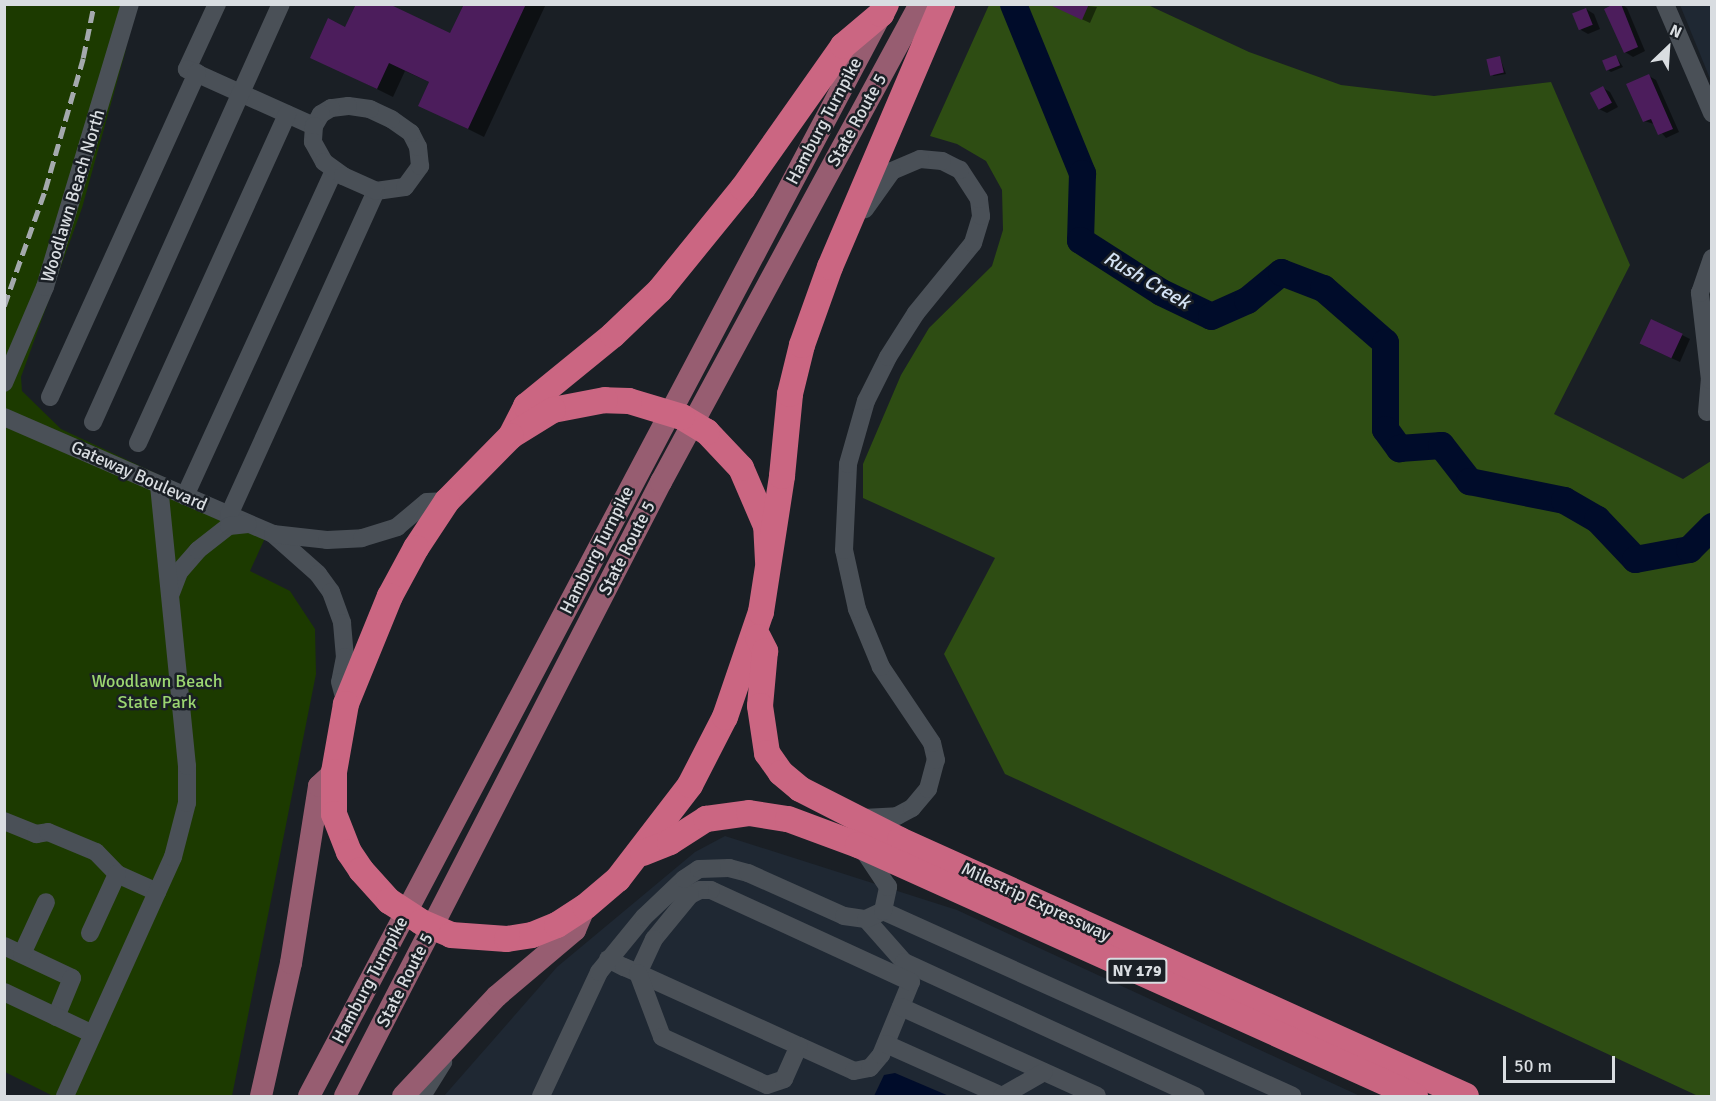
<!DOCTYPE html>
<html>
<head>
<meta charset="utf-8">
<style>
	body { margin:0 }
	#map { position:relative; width:1716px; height:1101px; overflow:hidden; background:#1a1f25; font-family:Signika,sans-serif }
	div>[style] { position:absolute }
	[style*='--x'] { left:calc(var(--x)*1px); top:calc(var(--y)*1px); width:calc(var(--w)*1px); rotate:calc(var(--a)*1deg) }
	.built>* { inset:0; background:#1f2833 }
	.green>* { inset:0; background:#1c3a00 }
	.forest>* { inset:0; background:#2e4d13 }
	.water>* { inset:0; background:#000c2a }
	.shadow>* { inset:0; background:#0007 }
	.river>* { height:27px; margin:-13.5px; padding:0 13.5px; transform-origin:13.5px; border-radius:13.5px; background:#000c2a }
	.building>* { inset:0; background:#4c1d5c; transform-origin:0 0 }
	.minor>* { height:18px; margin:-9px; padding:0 9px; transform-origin:9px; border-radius:9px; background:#4a5057 }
	.major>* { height:22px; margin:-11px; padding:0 11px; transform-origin:11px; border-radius:11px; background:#975d71 }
	.highway>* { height:26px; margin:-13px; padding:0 13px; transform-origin:13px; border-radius:13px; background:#cb6682 }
	.rail>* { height:4.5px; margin-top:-2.25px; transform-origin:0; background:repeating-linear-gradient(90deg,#a4a9ad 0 12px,transparent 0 18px) }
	span { translate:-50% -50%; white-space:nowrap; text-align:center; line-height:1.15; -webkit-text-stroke:5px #1a1f25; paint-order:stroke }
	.shield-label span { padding:2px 4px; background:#1a1f25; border:2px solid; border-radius:4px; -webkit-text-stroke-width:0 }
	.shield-label { font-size:16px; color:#d9dde1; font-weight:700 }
	.street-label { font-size:18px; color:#d9dde1 }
	.park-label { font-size:18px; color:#9bd671 }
	.water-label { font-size:20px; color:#d4e2f4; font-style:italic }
	.frame { position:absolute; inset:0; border:6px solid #d9dde1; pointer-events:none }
	.north { position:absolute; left:1638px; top:18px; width:60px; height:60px; -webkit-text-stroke:4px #1a1f25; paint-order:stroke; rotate:25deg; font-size:16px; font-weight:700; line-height:24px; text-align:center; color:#d9dde1 }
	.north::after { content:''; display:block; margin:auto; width:21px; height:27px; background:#d9dde1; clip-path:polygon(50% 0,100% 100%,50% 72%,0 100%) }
	.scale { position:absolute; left:1503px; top:1056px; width:112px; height:27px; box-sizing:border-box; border:3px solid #d9dde1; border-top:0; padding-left:8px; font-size:18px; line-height:21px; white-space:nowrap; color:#d9dde1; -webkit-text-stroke:4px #1a1f25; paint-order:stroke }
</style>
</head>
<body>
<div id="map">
	<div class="built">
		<div style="clip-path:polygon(1680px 5px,1711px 5px,1711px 81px)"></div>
		<div style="clip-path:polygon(725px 836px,957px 910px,1360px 1096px,444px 1096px,557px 967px,695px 852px)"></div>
	</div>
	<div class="green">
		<div style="clip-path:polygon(4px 5px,134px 5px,125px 53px,82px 208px,21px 377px,22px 391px,61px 429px,270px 527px,250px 571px,290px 591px,315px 629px,316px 674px,232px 1096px,53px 1096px,5px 1072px)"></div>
	</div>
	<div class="forest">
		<div style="clip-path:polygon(989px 5px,1148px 5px,1249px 52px,1341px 85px,1434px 96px,1551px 82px,1630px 265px,1554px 414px,1683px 479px,1711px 461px,1711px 1096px,1698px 1096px,1005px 774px,944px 654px,995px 558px,863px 498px,863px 464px,901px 375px,929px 328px,992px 266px,1003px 230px,1002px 190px,986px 161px,957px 144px,930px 136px)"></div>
	</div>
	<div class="water">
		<div style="clip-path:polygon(895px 1073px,949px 1096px,874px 1096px,884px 1075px)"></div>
	</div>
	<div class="shadow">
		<div style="clip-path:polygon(465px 4px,546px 4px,484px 137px,420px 105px,431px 83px,405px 71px,393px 97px,312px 57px,346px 29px,451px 35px)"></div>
		<div style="clip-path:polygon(1072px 4px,1097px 7px,1090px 23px,1075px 16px)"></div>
		<div style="clip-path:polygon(1621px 4px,1627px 8px,1645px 51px,1633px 57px,1625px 52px)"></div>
		<div style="clip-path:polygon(1586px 9px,1594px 14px,1600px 29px,1588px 34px,1581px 30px)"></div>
		<div style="clip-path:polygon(1616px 56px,1623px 67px,1611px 72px,1608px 70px)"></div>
		<div style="clip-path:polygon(1500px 58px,1506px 74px,1494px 76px,1491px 74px)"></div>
		<div style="clip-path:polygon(1649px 76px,1656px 80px,1679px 132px,1666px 138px,1654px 124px,1644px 121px)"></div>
		<div style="clip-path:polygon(1603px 88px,1610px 92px,1618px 107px,1607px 113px,1599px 109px)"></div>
		<div style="clip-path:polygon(1682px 335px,1690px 339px,1680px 362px,1649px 348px)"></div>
	</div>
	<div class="river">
		<div style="--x:1013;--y:4;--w:183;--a:67.8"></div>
		<div style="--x:1082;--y:173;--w:67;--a:91.7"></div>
		<div style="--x:1080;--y:240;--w:96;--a:32.7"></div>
		<div style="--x:1161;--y:292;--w:55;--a:25.6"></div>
		<div style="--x:1211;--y:316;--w:39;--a:-24"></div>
		<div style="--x:1247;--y:300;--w:44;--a:-39.5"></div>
		<div style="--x:1281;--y:272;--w:45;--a:20.9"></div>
		<div style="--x:1323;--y:288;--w:82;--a:41.1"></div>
		<div style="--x:1385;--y:342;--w:87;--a:90"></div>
		<div style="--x:1385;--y:429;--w:24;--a:54"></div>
		<div style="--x:1399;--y:448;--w:42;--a:-4.1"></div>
		<div style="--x:1441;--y:445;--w:46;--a:52.1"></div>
		<div style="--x:1469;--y:481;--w:97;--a:11.3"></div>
		<div style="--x:1564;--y:500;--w:38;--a:30"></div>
		<div style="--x:1597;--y:519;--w:55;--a:46.5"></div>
		<div style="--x:1635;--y:559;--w:55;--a:-10.5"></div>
		<div style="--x:1689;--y:549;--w:33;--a:-45"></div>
	</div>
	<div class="building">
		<div style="clip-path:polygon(356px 4px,389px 4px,450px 33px,464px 4px,526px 4px,468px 129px,418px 106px,429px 82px,389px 63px,377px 89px,310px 58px,328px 18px,345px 27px)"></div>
		<div style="clip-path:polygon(1048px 4px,1089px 4px,1082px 20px)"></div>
		<div style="clip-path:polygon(1614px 4px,1621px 4px,1638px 47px,1624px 53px,1604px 9px)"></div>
		<div style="left:1586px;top:8px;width:18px;height:15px;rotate:68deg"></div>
		<div style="left:1616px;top:55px;width:11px;height:15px;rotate:68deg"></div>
		<div style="left:1500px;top:56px;width:17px;height:14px;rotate:77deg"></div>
		<div style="clip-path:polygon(1649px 74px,1673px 129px,1658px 135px,1651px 119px,1643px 122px,1626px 84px)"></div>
		<div style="left:1603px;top:86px;width:19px;height:15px;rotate:62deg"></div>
		<div style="left:1651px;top:319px;width:35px;height:27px;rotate:25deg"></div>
	</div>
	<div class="minor">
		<div style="--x:217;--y:4;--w:72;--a:114.8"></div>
		<div style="--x:187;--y:69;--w:139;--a:24.2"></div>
		<div style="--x:1665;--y:4;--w:119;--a:66.7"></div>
		<div style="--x:4;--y:383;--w:104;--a:-66.9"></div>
		<div style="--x:45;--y:287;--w:295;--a:-73.3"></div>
		<div style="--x:50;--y:397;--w:356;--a:-65.6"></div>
		<div style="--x:1707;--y:412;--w:32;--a:-85"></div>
		<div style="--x:1710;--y:380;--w:88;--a:-96.6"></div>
		<div style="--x:1700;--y:293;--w:37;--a:-71"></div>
		<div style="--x:4;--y:417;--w:293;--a:23.5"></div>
		<div style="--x:273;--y:534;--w:60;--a:41.6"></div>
		<div style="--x:318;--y:574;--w:22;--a:54"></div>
		<div style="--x:331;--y:592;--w:33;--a:70"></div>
		<div style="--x:342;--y:623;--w:34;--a:85"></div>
		<div style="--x:345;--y:657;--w:25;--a:101"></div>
		<div style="--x:340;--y:682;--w:23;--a:75"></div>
		<div style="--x:93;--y:422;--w:458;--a:-65.8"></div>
		<div style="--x:138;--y:443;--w:361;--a:-65.6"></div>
		<div style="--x:185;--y:496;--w:358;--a:-65.4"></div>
		<div style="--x:229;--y:515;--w:356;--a:-65.6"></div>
		<div style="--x:376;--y:191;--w:29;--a:-8"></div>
		<div style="--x:405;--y:187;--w:26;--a:-54"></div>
		<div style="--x:420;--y:166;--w:19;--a:-96"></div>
		<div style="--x:418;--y:147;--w:16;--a:-117"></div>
		<div style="--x:411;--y:133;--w:24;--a:-145"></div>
		<div style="--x:391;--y:119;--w:23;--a:-155"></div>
		<div style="--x:370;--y:109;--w:22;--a:-172"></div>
		<div style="--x:348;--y:106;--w:17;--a:173"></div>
		<div style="--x:331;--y:108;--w:12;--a:149"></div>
		<div style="--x:321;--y:114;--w:14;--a:120"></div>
		<div style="--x:314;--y:126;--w:16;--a:94"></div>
		<div style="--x:313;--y:142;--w:23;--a:61"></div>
		<div style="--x:324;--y:162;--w:24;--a:36"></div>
		<div style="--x:343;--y:176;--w:36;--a:24"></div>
		<div style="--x:273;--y:534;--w:54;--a:6.3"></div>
		<div style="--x:327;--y:540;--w:35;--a:-3"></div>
		<div style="--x:362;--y:538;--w:37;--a:-17"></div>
		<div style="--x:397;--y:527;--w:39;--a:-40"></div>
		<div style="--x:427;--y:502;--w:20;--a:-3"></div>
		<div style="--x:171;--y:593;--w:22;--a:-69"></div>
		<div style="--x:179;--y:572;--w:29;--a:-49"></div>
		<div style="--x:198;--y:550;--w:39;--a:-38"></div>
		<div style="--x:229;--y:526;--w:19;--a:-6"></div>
		<div style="--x:863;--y:818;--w:34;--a:-3"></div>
		<div style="--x:897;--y:816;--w:17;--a:-28"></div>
		<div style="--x:912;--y:808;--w:25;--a:-50"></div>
		<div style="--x:928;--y:789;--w:30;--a:-75"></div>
		<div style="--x:936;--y:760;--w:17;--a:-103"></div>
		<div style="--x:932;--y:743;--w:92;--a:-123.9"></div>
		<div style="--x:881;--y:667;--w:63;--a:-112.5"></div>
		<div style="--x:857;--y:609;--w:60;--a:-102.4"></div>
		<div style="--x:844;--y:550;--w:86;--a:-87.3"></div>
		<div style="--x:848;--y:464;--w:66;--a:-74.1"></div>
		<div style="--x:866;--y:401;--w:49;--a:-63.4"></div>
		<div style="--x:888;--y:357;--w:52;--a:-57.5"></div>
		<div style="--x:916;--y:313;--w:90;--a:-50.8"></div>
		<div style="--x:973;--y:243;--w:28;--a:-73"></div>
		<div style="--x:981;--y:216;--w:17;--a:-97"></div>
		<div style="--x:979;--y:199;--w:35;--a:-123"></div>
		<div style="--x:960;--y:170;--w:20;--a:-153"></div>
		<div style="--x:942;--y:161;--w:22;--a:-175"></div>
		<div style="--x:920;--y:159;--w:30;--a:157"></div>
		<div style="--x:892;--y:171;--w:47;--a:125.4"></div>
		<div style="--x:4;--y:821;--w:35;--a:22"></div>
		<div style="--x:36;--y:834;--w:12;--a:-9"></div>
		<div style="--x:48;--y:832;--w:52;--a:22.6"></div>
		<div style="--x:96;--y:852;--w:30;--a:46"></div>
		<div style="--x:117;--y:874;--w:44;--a:24.2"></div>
		<div style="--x:883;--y:911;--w:449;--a:24.3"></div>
		<div style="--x:866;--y:919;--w:57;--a:48.5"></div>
		<div style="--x:904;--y:962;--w:321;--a:24.7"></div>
		<div style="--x:90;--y:933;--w:65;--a:-65.4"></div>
		<div style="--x:4;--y:946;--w:75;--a:25.2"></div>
		<div style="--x:72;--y:978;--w:42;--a:112.3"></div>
		<div style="--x:22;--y:954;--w:57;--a:-65.2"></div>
		<div style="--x:608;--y:959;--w:18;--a:27"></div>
		<div style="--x:624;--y:967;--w:15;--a:23"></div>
		<div style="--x:638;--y:973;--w:177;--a:24.4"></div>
		<div style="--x:799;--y:1046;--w:60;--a:24.4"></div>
		<div style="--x:854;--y:1071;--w:16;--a:-11"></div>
		<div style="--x:870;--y:1068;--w:17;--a:-50"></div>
		<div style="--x:881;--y:1055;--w:79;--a:-67.7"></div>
		<div style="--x:911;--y:982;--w:220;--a:-155.3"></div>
		<div style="--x:711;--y:890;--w:11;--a:180"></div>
		<div style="--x:700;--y:890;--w:11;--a:153"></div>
		<div style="--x:690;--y:895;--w:57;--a:129.3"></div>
		<div style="--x:654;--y:939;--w:38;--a:115"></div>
		<div style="--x:638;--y:973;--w:68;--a:69.4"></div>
		<div style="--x:662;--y:1037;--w:115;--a:24.6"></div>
		<div style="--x:767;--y:1085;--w:18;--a:-19"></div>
		<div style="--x:784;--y:1079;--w:36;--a:-66"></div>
		<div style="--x:4;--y:992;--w:98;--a:25.3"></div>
		<div style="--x:901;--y:1007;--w:215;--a:24.4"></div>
		<div style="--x:886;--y:1044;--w:127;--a:24.1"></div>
		<div style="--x:1002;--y:1096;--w:48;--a:-29.7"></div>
		<div style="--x:65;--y:1096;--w:262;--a:-65.7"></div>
		<div style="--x:173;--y:857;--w:56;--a:-75.5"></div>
		<div style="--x:187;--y:803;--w:37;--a:-90"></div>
		<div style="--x:187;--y:766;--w:282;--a:-95.7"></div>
		<div style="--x:422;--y:1096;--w:40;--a:-58"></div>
		<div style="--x:541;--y:1096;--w:137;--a:-64.9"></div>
		<div style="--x:599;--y:972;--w:71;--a:-50.7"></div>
		<div style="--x:644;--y:917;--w:55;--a:-43.5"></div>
		<div style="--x:684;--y:879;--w:18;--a:-34"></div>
		<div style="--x:699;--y:869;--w:30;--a:-2"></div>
		<div style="--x:729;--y:868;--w:20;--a:15"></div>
		<div style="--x:748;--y:873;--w:105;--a:24.1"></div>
		<div style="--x:844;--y:916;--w:22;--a:8"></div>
		<div style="--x:866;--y:919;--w:19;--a:-25"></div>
		<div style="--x:883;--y:911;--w:25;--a:-78"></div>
		<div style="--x:888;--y:887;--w:43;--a:-123.7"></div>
	</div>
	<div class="major">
		<div style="--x:261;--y:1096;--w:136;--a:-77.3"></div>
		<div style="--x:291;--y:963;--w:179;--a:-81"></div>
		<div style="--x:319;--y:786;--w:21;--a:-43"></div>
		<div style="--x:309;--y:1096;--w:1219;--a:-62.13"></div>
		<div style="--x:345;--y:1096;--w:691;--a:-62.77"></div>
		<div style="--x:661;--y:482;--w:544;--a:-61.55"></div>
		<div style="--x:403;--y:1096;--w:137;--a:-46.8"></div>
		<div style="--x:497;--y:996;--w:102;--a:-40.2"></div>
		<div style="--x:575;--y:930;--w:25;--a:-67"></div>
	</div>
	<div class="highway">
		<div style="--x:511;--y:436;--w:34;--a:-63"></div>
		<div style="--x:526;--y:406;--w:112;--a:-39.2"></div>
		<div style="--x:613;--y:335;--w:65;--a:-43.8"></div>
		<div style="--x:660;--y:290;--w:132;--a:-50.9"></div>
		<div style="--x:743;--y:188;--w:174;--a:-54.8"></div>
		<div style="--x:843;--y:46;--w:50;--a:-40.1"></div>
		<div style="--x:881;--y:14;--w:11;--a:-63"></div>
		<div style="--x:768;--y:561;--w:35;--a:-93"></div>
		<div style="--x:766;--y:526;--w:63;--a:-113.3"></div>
		<div style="--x:741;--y:468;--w:50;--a:-133.4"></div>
		<div style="--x:707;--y:432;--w:29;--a:-149"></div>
		<div style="--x:682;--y:417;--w:55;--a:-163.2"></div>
		<div style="--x:629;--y:401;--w:24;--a:-178"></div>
		<div style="--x:605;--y:400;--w:53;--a:169.1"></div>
		<div style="--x:553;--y:410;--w:49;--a:148.2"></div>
		<div style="--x:511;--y:436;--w:91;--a:134.6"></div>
		<div style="--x:447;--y:501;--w:56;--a:123.4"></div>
		<div style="--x:416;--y:548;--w:55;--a:118.4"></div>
		<div style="--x:390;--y:596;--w:117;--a:112.2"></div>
		<div style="--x:346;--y:704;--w:69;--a:100"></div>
		<div style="--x:334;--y:772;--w:42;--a:90"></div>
		<div style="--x:334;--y:814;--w:41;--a:68.5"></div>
		<div style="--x:349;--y:852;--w:22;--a:56"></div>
		<div style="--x:361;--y:870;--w:42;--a:47.9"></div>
		<div style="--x:389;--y:901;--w:38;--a:33"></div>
		<div style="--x:421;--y:922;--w:33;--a:23"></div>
		<div style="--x:451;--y:935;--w:56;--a:4.1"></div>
		<div style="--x:507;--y:939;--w:25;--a:-9"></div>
		<div style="--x:532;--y:935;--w:27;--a:-22"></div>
		<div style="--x:557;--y:925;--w:33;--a:-33"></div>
		<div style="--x:585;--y:907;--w:43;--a:-40.3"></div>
		<div style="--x:618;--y:879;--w:118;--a:-52.5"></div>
		<div style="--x:690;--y:785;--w:76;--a:-62.8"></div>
		<div style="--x:725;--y:717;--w:111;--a:-71.1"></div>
		<div style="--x:761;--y:612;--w:138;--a:-81.2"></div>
		<div style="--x:782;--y:476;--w:82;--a:-84.4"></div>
		<div style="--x:790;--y:394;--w:50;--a:-76.2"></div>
		<div style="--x:802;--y:345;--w:83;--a:-70.3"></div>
		<div style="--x:830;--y:267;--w:286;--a:-66.9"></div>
		<div style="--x:758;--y:637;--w:16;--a:63"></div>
		<div style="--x:765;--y:651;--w:55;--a:95.2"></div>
		<div style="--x:760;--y:706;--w:48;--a:81.5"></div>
		<div style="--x:767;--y:753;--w:24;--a:55"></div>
		<div style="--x:781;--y:773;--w:25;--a:40"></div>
		<div style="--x:800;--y:789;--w:112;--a:27"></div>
		<div style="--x:900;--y:840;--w:621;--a:24.34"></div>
		<div style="--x:643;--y:853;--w:29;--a:-22"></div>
		<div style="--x:670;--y:842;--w:43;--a:-32.6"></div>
		<div style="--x:706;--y:819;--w:43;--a:-7.9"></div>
		<div style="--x:749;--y:813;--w:39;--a:9"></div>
		<div style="--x:788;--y:819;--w:75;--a:20.4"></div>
		<div style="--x:858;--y:845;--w:611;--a:24.26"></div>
	</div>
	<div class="rail">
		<div style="--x:4;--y:306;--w:123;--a:-70.5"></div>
		<div style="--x:45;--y:190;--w:137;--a:-73.9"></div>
		<div style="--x:83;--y:58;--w:55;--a:-78.5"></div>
	</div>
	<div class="shield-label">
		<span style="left:1137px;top:971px">NY 179</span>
	</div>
	<div class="street-label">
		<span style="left:857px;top:120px;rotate:-61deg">State Route 5</span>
		<span style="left:824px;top:121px;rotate:-62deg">Hamburg Turnpike</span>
		<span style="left:73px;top:196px;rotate:-73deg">Woodlawn Beach North</span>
		<span style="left:139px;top:476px;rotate:24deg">Gateway Boulevard</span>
		<span style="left:627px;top:548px;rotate:-63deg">State Route 5</span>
		<span style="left:597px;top:550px;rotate:-63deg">Hamburg Turnpike</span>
		<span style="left:1036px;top:902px;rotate:25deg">Milestrip Expressway</span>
		<span style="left:370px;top:980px;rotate:-62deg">Hamburg Turnpike</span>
		<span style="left:405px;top:980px;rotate:-63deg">State Route 5</span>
	</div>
	<div class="park-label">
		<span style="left:157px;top:692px">Woodlawn Beach<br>State Park</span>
	</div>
	<div class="water-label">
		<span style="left:1147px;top:280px;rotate:30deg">Rush Creek</span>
	</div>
	<div class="frame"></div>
	<div class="north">N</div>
	<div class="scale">50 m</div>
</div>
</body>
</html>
